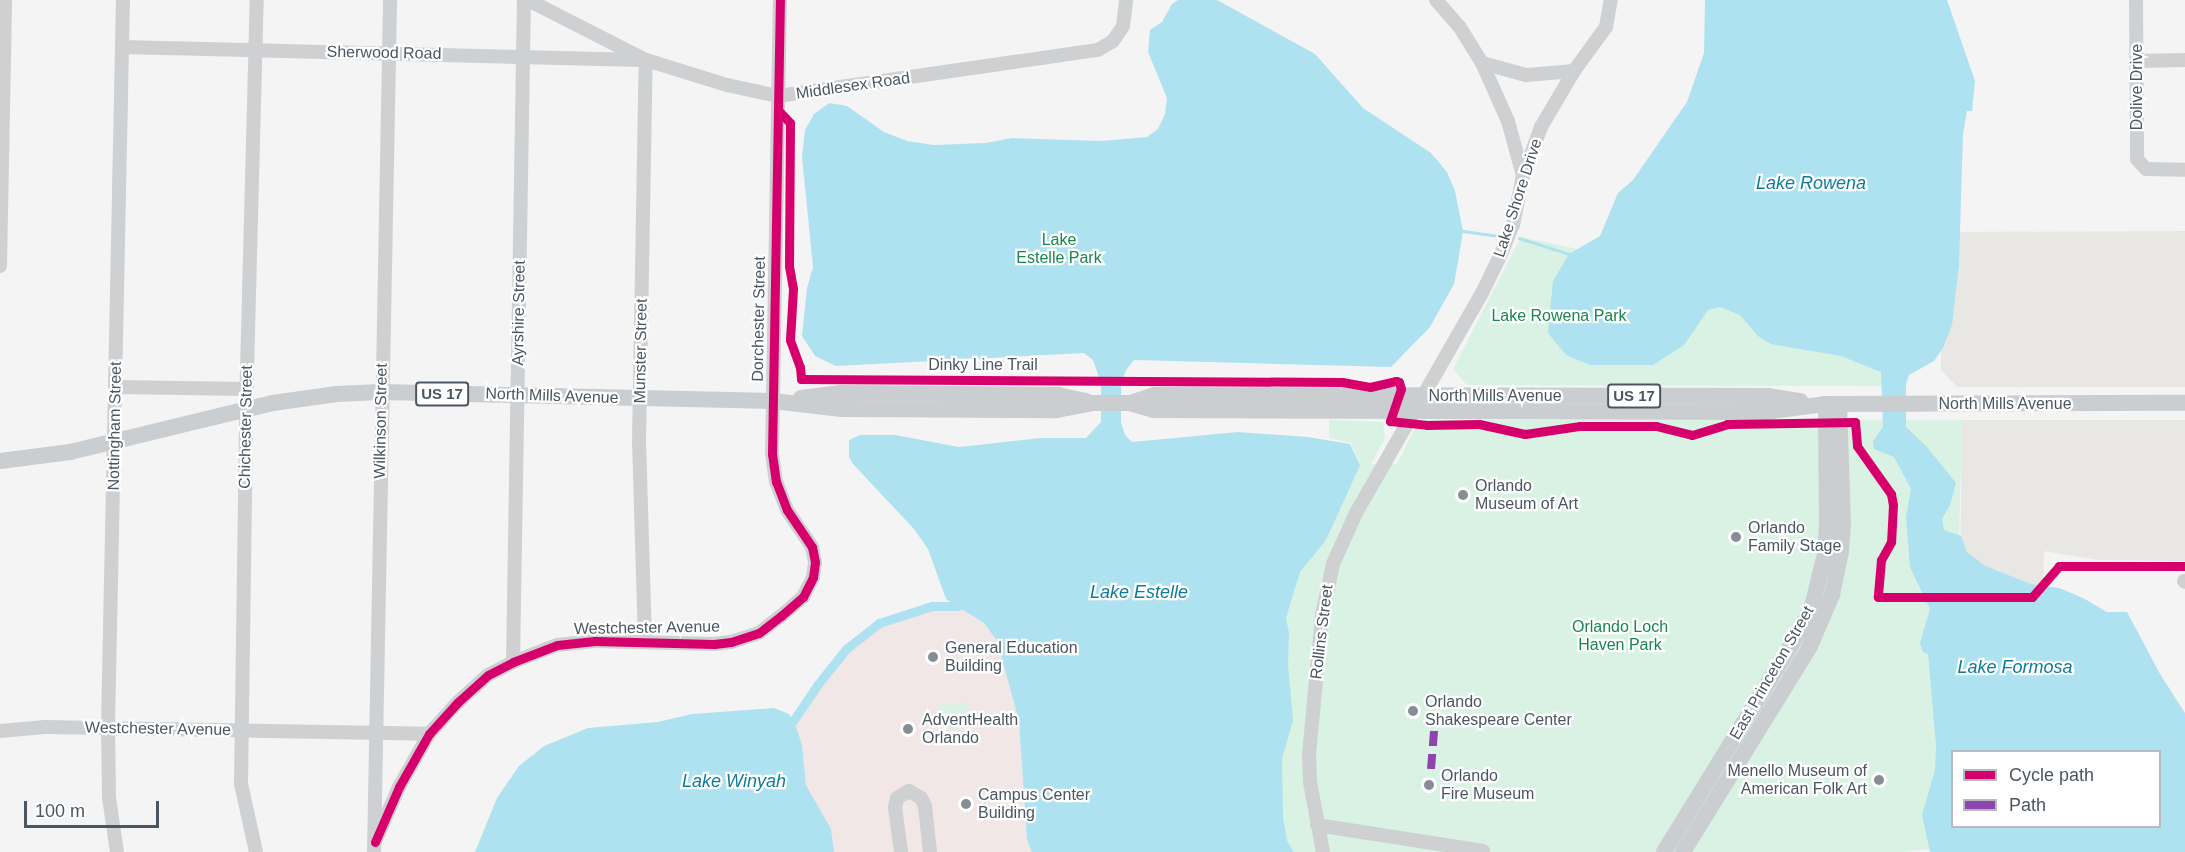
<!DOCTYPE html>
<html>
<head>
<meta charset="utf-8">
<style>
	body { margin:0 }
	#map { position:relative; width:2185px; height:852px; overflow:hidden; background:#f4f4f4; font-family:Helvetica,sans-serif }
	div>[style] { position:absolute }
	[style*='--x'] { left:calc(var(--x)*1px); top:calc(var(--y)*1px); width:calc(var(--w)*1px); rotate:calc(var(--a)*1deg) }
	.commercial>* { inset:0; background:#e8e7e3 }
	.medical>* { inset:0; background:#f1e7e6 }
	.green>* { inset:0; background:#d9f2e3 }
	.water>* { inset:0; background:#aee2f0 }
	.stream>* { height:3px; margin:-1.5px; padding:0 1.5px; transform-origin:1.5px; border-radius:1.5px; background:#aee2f0 }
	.canal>* { height:9px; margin:-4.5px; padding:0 4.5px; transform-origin:4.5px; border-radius:4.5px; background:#aee2f0 }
	.minor>* { height:14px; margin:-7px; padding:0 7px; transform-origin:7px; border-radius:7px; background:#ced0d2 }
	.major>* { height:16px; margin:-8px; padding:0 8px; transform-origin:8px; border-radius:8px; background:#caced1 }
	.quiet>* { height:8px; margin-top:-4px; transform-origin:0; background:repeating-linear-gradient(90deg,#8e44ad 0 15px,transparent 0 23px) }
	.cycleway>* { height:9px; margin:-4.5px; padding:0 4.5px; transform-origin:4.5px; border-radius:4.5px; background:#d6006c }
	.dots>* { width:16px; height:16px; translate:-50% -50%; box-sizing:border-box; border:3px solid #fff; border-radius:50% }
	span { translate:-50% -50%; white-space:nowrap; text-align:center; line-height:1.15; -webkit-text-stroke:4.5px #fff; paint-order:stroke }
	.shield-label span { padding:2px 4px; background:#fff; border:2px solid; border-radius:4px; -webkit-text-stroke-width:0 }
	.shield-label { font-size:15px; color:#4a5661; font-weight:700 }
	.street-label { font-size:16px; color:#4a5661 }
	.park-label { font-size:16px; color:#17864f }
	.poi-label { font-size:16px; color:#4a5661 }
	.left { translate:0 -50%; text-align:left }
	.right { translate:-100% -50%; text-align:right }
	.water-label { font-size:18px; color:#0c7c9b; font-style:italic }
	.legend { position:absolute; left:1951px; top:750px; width:210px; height:78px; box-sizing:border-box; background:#fff; border:2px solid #b7bbc0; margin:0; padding:8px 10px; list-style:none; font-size:18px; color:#4a5661 }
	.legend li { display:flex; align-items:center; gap:12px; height:30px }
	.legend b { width:30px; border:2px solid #b7bbc0 }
	.scale { position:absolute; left:24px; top:801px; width:135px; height:27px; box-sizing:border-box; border:3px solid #4a5661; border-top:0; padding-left:8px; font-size:18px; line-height:21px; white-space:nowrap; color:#4a5661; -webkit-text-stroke:4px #fff; paint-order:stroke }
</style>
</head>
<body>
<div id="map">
	<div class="commercial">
		<div style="clip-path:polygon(2185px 231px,2185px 387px,1957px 387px,1941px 370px,1941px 232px)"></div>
		<div style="clip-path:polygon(1962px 420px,2185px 420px,2185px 561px,2098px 560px,2044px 551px,2042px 641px,1960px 573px)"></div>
	</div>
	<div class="medical">
		<div style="clip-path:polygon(932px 606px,958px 606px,984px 623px,997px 641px,1019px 721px,1027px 840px,1032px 852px,834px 852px,831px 829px,806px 785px,802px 745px,793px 721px,818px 684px,846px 649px,879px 623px)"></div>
	</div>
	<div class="green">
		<div style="clip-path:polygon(1521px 237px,1592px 252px,1880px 325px,1882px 386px,1467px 385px,1453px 369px)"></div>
		<div style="clip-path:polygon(1329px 420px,1383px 422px,1385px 439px,1371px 464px,1397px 464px,1419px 420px,1962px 420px,1952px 826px,1982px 842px,1905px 852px,1274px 852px,1263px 639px,1331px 464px,1360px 464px,1351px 443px,1329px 438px)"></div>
		<div style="clip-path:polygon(967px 702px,970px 727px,943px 729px,940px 725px,937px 706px)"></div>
	</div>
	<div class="water">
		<div style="clip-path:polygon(1178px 0,1217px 0,1315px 54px,1363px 108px,1431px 153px,1447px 172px,1455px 191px,1463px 231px,1458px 262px,1454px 284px,1430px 327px,1391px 367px,1134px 360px,1126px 370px,1121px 383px,1121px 422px,1125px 435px,1132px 442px,1238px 432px,1308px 437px,1350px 444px,1360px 465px,1326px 540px,1300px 572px,1286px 618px,1289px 633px,1288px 665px,1293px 720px,1282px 759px,1283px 817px,1287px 841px,1294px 852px,1032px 852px,1027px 840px,1019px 721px,997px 641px,984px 623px,946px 599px,928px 549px,914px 529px,853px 464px,849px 457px,849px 440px,860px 435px,895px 435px,959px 447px,1041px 438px,1086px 438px,1101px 422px,1101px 383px,1093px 360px,1084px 353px,836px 366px,815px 356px,802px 336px,807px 288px,813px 267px,802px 157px,805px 130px,814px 114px,829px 103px,847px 106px,884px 132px,907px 141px,934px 145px,986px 143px,1012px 138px,1102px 141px,1147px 137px,1158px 129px,1165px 114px,1167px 98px,1148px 52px,1150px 30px,1162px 22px,1172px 4px)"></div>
		<div style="clip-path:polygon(evenodd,1705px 0,1947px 0,1975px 81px,1972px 111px,1967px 111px,1963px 134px,1959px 264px,1952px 325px,1943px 348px,1934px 361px,1909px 375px,1906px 384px,1906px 427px,1927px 447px,1956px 483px,1950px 505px,1942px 519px,1944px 530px,1961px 536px,1967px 552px,1985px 566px,2031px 584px,2059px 588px,2083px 598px,2107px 612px,2127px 612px,2160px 674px,2185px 713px,2185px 852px,1930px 852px,1922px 815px,1935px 770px,1936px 745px,1928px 654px,1923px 652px,1920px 643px,1930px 609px,1910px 567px,1906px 517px,1911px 489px,1894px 457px,1874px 449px,1873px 441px,1883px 427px,1881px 372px,1841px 356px,1771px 344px,1758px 336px,1740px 315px,1720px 307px,1708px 310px,1684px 345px,1653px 365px,1590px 365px,1566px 355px,1548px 333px,1553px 281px,1569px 254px,1600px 236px,1618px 193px,1633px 180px,1687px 102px,1704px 53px,1705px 0,1952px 752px,2160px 752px,2160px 826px,1952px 826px,1952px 752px)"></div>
		<div style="clip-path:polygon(774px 708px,789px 714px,795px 724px,802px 745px,806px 785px,831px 829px,834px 852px,475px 852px,497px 798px,519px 766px,544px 746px,588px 728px,658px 722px,692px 714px)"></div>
	</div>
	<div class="stream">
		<div style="--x:1463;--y:231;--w:34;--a:8"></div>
		<div style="--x:1519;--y:238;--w:52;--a:17.7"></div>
	</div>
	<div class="canal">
		<div style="--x:793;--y:721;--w:45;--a:-56"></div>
		<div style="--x:818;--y:684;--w:45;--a:-51.3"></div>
		<div style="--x:846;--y:649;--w:42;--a:-38.2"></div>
		<div style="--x:879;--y:623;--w:56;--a:-17.8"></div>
		<div style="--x:932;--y:606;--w:26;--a:0"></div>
	</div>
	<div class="minor">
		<div style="--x:528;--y:0;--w:132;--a:27"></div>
		<div style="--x:646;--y:60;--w:85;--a:17.2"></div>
		<div style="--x:727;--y:85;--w:52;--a:12.2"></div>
		<div style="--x:778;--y:96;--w:323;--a:-8.2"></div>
		<div style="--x:1098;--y:50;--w:17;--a:-31"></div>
		<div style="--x:1113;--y:41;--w:18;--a:-56"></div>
		<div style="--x:1123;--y:26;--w:26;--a:-83"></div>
		<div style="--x:1436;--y:0;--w:35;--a:49"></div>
		<div style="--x:1459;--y:26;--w:44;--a:58.1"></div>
		<div style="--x:1482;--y:63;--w:64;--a:65.9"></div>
		<div style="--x:1508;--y:121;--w:57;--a:74.7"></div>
		<div style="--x:2136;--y:0;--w:159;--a:89.6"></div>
		<div style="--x:2137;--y:159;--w:13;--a:48"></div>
		<div style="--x:2146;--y:169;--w:39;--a:1"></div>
		<div style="--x:122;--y:47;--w:519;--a:1.43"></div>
		<div style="--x:2137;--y:61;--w:48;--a:-1.2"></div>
		<div style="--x:1482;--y:63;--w:46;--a:15.3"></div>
		<div style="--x:1526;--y:75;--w:48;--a:-4.8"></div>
		<div style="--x:0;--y:266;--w:266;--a:-88.9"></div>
		<div style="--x:115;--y:387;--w:132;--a:0.9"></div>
		<div style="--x:2184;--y:581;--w:1;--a:45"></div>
		<div style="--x:645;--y:642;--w:200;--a:-91.7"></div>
		<div style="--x:639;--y:442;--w:382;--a:-89"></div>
		<div style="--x:513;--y:662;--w:662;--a:-89.05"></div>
		<div style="--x:0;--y:731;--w:45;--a:-5.1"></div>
		<div style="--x:45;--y:727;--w:384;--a:1"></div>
		<div style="--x:1317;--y:825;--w:168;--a:8.9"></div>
		<div style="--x:375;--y:842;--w:60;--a:-66.4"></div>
		<div style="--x:399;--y:787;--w:61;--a:-60.5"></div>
		<div style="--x:429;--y:734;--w:43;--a:-47.8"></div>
		<div style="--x:458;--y:702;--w:40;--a:-42"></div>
		<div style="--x:488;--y:675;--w:28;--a:-27"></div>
		<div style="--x:513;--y:662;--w:47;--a:-21.1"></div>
		<div style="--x:557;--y:645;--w:38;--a:-6"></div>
		<div style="--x:595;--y:641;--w:119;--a:1.4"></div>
		<div style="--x:714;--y:644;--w:17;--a:-7"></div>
		<div style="--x:731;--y:642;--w:29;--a:-18"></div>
		<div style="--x:759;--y:633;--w:28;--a:-38"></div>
		<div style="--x:781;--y:616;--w:29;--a:-41"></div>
		<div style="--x:803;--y:597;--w:22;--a:-63"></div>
		<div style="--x:813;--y:577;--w:15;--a:-82"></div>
		<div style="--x:815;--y:562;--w:15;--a:-101"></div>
		<div style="--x:812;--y:547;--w:45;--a:-124"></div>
		<div style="--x:787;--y:510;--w:30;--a:-111"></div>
		<div style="--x:776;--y:482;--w:28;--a:-98"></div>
		<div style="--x:772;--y:454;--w:454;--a:-89"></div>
		<div style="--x:117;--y:852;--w:55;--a:-98.4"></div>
		<div style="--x:109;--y:798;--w:71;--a:-90.8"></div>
		<div style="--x:108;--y:727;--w:727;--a:-88.82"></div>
		<div style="--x:256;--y:852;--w:70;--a:-102.4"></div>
		<div style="--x:241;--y:784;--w:375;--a:-89.2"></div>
		<div style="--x:246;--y:409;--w:409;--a:-88.5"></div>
		<div style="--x:374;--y:852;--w:852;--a:-88.92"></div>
		<div style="--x:901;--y:852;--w:45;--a:-97.6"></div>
		<div style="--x:895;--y:807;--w:9;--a:-77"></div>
		<div style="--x:897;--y:798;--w:14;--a:-30"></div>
		<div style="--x:909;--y:791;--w:14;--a:30"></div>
		<div style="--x:921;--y:798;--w:9;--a:63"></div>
		<div style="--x:925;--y:806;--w:46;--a:83.8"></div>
		<div style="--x:1323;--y:852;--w:71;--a:-100.5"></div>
		<div style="--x:1310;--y:782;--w:27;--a:-92"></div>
		<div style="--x:1309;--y:755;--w:141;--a:-84.7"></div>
		<div style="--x:1322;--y:615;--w:52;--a:-77.8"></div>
		<div style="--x:1333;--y:564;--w:56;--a:-65.7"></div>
		<div style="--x:1356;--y:513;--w:254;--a:-60.2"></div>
		<div style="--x:1482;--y:293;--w:43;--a:-64"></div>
		<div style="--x:1501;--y:254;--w:31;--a:-68"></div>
		<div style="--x:1513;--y:225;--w:50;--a:-78.5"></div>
		<div style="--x:1523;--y:176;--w:52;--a:-69.8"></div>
		<div style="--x:1541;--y:127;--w:65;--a:-59.5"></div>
		<div style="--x:1574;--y:71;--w:54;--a:-54"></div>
		<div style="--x:1606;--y:27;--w:27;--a:-80"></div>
	</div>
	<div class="major">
		<div style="--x:801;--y:398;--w:40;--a:-7.1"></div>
		<div style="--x:841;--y:393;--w:217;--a:0.5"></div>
		<div style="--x:1058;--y:395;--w:29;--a:12"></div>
		<div style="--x:1130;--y:403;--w:26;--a:-18"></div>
		<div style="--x:1155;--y:395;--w:613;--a:0.09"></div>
		<div style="--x:1768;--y:396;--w:33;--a:9"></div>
		<div style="--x:0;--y:461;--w:71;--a:-7.3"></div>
		<div style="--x:70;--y:452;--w:209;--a:-13.6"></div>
		<div style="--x:273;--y:403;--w:64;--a:-8.1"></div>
		<div style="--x:336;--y:394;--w:45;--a:-2.5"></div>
		<div style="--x:381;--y:392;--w:392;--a:1.3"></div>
		<div style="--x:773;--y:401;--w:69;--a:6.6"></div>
		<div style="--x:842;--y:409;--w:215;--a:0.3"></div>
		<div style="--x:1057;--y:410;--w:36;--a:-11"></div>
		<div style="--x:1092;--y:403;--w:37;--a:0"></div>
		<div style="--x:1129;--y:403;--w:26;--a:16"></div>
		<div style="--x:1154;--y:410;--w:611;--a:0.19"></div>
		<div style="--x:1765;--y:412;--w:62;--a:-7.5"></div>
		<div style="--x:1826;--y:404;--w:359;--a:-0.2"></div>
		<div style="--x:1664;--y:852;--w:262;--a:-58.4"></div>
		<div style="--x:1801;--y:629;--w:29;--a:-65"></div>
		<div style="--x:1813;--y:603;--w:50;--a:-76.2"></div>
		<div style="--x:1825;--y:554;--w:28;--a:-86"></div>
		<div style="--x:1827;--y:526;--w:122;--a:-90.5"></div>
		<div style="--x:1683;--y:852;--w:242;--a:-58.3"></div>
		<div style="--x:1810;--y:646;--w:56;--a:-66.7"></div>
		<div style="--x:1832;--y:595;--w:45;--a:-78.4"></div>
		<div style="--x:1841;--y:551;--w:27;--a:-86"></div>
		<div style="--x:1843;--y:524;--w:120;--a:-91.9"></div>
	</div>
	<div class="quiet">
		<div style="--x:1431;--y:769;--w:50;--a:-85.4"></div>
	</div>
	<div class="cycleway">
		<div style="--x:778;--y:110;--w:18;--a:47"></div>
		<div style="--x:790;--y:123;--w:143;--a:90.4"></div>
		<div style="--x:789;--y:266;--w:23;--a:80"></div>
		<div style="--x:793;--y:289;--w:51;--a:93.4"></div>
		<div style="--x:790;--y:340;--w:29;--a:70"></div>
		<div style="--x:800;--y:367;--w:12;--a:85"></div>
		<div style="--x:801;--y:379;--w:541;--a:0.32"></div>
		<div style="--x:1342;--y:382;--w:28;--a:10"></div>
		<div style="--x:1370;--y:387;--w:27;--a:-13"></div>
		<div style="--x:1396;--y:381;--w:3;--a:18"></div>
		<div style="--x:1399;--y:382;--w:7;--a:74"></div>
		<div style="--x:1401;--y:389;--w:34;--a:109"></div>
		<div style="--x:1390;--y:421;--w:37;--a:6"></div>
		<div style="--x:1427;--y:425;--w:52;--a:-1.1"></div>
		<div style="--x:1479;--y:424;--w:47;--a:12.3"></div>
		<div style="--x:1525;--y:434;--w:56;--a:-8.3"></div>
		<div style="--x:1580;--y:426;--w:76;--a:0"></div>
		<div style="--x:1656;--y:426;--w:37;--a:14"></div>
		<div style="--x:1692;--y:435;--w:37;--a:-17"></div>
		<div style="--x:1727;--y:424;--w:128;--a:-0.9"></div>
		<div style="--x:1855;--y:422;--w:24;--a:85"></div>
		<div style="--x:1857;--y:446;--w:59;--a:54.7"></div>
		<div style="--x:1891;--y:494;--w:11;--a:80"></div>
		<div style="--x:1893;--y:505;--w:37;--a:93"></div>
		<div style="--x:1891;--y:542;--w:21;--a:119"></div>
		<div style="--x:1881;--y:560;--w:37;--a:95"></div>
		<div style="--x:1878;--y:597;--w:154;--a:0"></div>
		<div style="--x:2032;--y:597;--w:41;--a:-48.9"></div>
		<div style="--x:2059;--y:566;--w:126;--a:0"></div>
		<div style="--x:375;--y:842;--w:60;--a:-66.4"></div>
		<div style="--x:399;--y:787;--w:61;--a:-60.5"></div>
		<div style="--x:429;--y:734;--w:43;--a:-47.8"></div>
		<div style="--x:458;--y:702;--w:40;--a:-42"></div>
		<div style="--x:488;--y:675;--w:28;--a:-27"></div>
		<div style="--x:513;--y:662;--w:47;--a:-21.1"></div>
		<div style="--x:557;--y:645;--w:38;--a:-6"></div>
		<div style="--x:595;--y:641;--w:119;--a:1.4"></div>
		<div style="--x:714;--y:644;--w:17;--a:-7"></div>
		<div style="--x:731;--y:642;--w:29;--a:-18"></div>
		<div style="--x:759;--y:633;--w:28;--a:-38"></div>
		<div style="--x:781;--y:616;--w:29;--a:-41"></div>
		<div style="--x:803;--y:597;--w:22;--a:-63"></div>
		<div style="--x:813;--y:577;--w:15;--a:-82"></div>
		<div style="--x:815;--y:562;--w:15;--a:-101"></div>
		<div style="--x:812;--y:547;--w:45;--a:-124"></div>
		<div style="--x:787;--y:510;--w:30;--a:-111"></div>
		<div style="--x:776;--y:482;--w:28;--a:-98"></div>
		<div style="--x:772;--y:454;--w:454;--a:-89"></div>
	</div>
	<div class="dots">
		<div style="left:1463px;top:495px;background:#868d94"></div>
		<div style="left:1736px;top:537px;background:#868d94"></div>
		<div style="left:933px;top:657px;background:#868d94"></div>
		<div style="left:1413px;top:711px;background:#868d94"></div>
		<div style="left:908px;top:729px;background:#868d94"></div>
		<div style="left:1879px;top:780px;background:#868d94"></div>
		<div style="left:1429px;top:785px;background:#868d94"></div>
		<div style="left:966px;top:804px;background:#868d94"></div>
	</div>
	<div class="shield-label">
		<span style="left:442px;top:394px">US 17</span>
		<span style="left:1634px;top:396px">US 17</span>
	</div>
	<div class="street-label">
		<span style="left:384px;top:53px;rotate:1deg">Sherwood Road</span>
		<span style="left:853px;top:86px;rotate:-8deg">Middlesex Road</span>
		<span style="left:2137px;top:87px;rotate:-90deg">Dolive Drive</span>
		<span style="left:1518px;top:198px;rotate:-72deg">Lake Shore Drive</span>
		<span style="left:519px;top:313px;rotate:-89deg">Ayrshire Street</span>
		<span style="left:759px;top:319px;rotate:-89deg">Dorchester Street</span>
		<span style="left:641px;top:351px;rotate:-89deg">Munster Street</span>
		<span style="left:983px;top:365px">Dinky Line Trail</span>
		<span style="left:552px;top:396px;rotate:2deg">North Mills Avenue</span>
		<span style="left:1495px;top:396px">North Mills Avenue</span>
		<span style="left:2005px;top:404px">North Mills Avenue</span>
		<span style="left:381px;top:421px;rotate:-89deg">Wilkinson Street</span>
		<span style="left:115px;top:426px;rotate:-89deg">Nottingham Street</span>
		<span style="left:246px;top:427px;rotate:-89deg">Chichester Street</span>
		<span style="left:647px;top:628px;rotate:-1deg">Westchester Avenue</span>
		<span style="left:1322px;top:632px;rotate:-83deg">Rollins Street</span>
		<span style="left:1772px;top:673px;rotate:-60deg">East Princeton Street</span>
		<span style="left:158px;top:729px;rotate:1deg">Westchester Avenue</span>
	</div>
	<div class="park-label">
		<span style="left:1059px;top:249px">Lake<br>Estelle Park</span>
		<span style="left:1559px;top:316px">Lake Rowena Park</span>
		<span style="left:1620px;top:636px">Orlando Loch<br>Haven Park</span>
	</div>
	<div class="poi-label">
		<span class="left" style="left:1475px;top:495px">Orlando<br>Museum of Art</span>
		<span class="left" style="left:1748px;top:537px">Orlando<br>Family Stage</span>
		<span class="left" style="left:945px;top:657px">General Education<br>Building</span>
		<span class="left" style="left:1425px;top:711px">Orlando<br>Shakespeare Center</span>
		<span class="left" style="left:922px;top:729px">AdventHealth<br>Orlando</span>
		<span class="right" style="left:1867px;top:780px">Menello Museum of<br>American Folk Art</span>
		<span class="left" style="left:1441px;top:785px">Orlando<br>Fire Museum</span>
		<span class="left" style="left:978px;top:804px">Campus Center<br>Building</span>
	</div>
	<div class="water-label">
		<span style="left:1811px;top:183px">Lake Rowena</span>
		<span style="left:1139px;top:592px">Lake Estelle</span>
		<span style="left:2015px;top:667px">Lake Formosa</span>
		<span style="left:734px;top:781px">Lake Winyah</span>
	</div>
	<ul class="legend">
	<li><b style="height:8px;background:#d6006c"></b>Cycle path</li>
	<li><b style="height:8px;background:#8e44ad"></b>Path</li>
	</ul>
	<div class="scale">100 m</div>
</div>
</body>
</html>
